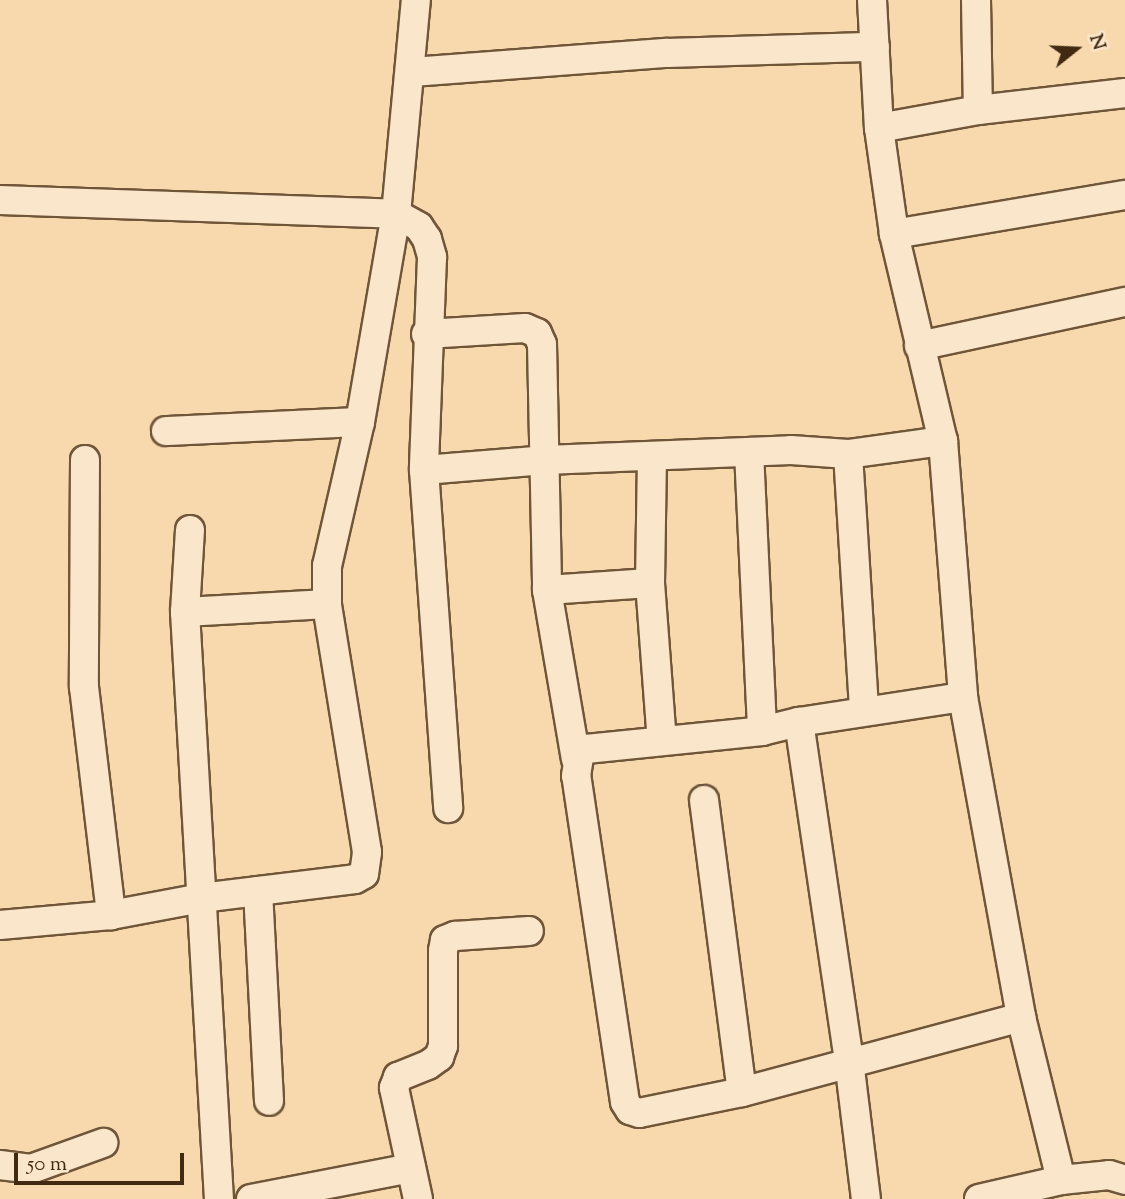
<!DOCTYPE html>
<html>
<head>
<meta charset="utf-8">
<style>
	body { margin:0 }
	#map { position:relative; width:1125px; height:1199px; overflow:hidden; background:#f8d9ae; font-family:"Sorts Mill Goudy",serif }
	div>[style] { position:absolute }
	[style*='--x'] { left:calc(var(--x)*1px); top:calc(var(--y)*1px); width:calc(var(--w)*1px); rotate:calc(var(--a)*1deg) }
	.roads { filter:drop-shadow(2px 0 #705639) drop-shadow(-2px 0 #705639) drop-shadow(0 2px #705639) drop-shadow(0 -2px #705639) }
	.minor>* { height:28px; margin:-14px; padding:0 14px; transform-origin:14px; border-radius:14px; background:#fae6ca }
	span { translate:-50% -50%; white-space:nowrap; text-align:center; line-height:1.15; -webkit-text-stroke:7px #fae6ca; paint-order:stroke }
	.north { position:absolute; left:1041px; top:14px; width:70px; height:70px; -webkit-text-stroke:5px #fae6ca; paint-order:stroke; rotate:72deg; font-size:19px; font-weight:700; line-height:28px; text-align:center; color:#422a12 }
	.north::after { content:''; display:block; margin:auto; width:24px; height:32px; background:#422a12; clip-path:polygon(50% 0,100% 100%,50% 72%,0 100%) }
	.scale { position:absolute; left:14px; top:1153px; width:170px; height:32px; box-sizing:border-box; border:4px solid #422a12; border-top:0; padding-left:9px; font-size:21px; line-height:24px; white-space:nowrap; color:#422a12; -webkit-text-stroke:5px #fae6ca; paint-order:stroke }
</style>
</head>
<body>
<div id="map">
	<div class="roads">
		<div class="minor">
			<div style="--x:872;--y:0;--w:128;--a:86.9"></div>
			<div style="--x:879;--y:128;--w:107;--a:81.9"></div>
			<div style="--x:894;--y:234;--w:213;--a:76.7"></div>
			<div style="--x:943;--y:441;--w:257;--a:85.5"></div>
			<div style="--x:963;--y:697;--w:325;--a:79.7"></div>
			<div style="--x:1021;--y:1017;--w:168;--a:76.2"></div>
			<div style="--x:976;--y:0;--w:110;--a:89"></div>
			<div style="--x:412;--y:72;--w:256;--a:-4.3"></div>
			<div style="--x:667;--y:53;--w:208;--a:-1.7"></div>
			<div style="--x:879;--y:128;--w:101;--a:-10.3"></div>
			<div style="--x:978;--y:110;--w:148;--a:-6.6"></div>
			<div style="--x:0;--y:200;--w:396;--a:2"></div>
			<div style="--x:396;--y:214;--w:26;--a:29"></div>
			<div style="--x:419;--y:227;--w:14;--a:56"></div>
			<div style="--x:427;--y:239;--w:19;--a:74"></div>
			<div style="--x:432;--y:257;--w:213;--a:92.2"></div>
			<div style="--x:424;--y:470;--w:339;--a:85.9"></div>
			<div style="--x:894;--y:234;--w:234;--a:-9.6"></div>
			<div style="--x:426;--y:334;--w:99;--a:-3.5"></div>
			<div style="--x:525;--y:328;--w:13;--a:23"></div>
			<div style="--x:537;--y:333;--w:12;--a:66"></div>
			<div style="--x:542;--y:344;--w:246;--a:88.8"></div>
			<div style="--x:547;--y:590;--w:171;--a:80.3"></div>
			<div style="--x:919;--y:346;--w:211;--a:-12.1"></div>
			<div style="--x:166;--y:431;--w:194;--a:-2.7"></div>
			<div style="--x:749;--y:452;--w:279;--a:87.3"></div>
			<div style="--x:848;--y:454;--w:257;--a:86.4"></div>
			<div style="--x:652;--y:456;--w:127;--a:90.9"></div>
			<div style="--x:650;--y:583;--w:158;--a:85.7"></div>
			<div style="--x:85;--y:460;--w:227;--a:90.3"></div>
			<div style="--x:84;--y:687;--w:230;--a:83.2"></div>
			<div style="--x:424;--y:470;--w:121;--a:-4.7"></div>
			<div style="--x:545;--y:460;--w:246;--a:-2.3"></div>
			<div style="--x:791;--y:450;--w:57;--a:4"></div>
			<div style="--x:848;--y:454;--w:96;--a:-7.8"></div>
			<div style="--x:190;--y:530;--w:82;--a:93.5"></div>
			<div style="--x:185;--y:612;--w:588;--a:86.69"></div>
			<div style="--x:547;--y:590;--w:103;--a:-3.9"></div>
			<div style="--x:185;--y:612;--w:142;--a:-3.2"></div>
			<div style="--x:799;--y:722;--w:343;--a:81.6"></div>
			<div style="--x:849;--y:1061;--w:139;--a:83"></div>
			<div style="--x:704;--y:800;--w:294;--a:82.6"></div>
			<div style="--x:742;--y:1092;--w:289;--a:-15"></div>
			<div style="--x:258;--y:891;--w:210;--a:87"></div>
			<div style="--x:0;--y:925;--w:111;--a:-5.1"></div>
			<div style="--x:111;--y:915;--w:92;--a:-10.7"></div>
			<div style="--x:201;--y:898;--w:155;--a:-7"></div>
			<div style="--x:355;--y:879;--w:10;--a:-29"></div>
			<div style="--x:364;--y:874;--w:22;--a:-82"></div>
			<div style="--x:367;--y:852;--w:251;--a:-99.2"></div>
			<div style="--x:327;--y:604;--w:38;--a:-90"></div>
			<div style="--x:327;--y:566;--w:148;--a:-77.1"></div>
			<div style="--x:360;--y:422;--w:211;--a:-80.2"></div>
			<div style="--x:396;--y:214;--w:215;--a:-84.7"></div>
			<div style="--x:742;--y:1092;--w:105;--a:168.5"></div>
			<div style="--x:639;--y:1113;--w:9;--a:-162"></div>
			<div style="--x:630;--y:1110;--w:9;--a:-122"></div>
			<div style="--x:625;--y:1102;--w:330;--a:-98.5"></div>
			<div style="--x:576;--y:776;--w:24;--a:-81"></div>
			<div style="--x:580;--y:752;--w:7;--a:-27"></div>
			<div style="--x:586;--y:749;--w:177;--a:-5.8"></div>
			<div style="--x:762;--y:731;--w:38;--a:-14"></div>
			<div style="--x:799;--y:722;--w:166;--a:-8.7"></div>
			<div style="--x:0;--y:1165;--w:31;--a:7"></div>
			<div style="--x:31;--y:1169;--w:77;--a:-19.9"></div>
			<div style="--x:251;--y:1199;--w:163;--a:-11"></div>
			<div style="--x:418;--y:1199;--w:114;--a:-102.2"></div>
			<div style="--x:394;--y:1088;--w:12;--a:-70"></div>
			<div style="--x:398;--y:1077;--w:32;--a:-22"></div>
			<div style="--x:428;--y:1065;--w:14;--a:-36"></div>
			<div style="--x:439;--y:1057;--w:12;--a:-70"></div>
			<div style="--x:443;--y:1046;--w:95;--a:-90"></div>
			<div style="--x:443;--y:951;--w:11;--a:-80"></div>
			<div style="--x:445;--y:940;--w:11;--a:-22"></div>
			<div style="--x:455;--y:936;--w:74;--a:-3.9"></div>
			<div style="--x:979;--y:1199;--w:84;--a:-13"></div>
			<div style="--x:1061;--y:1180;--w:48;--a:-5.9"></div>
			<div style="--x:1109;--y:1175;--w:17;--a:17"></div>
		</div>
	</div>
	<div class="north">N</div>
	<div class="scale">50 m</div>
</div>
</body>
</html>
